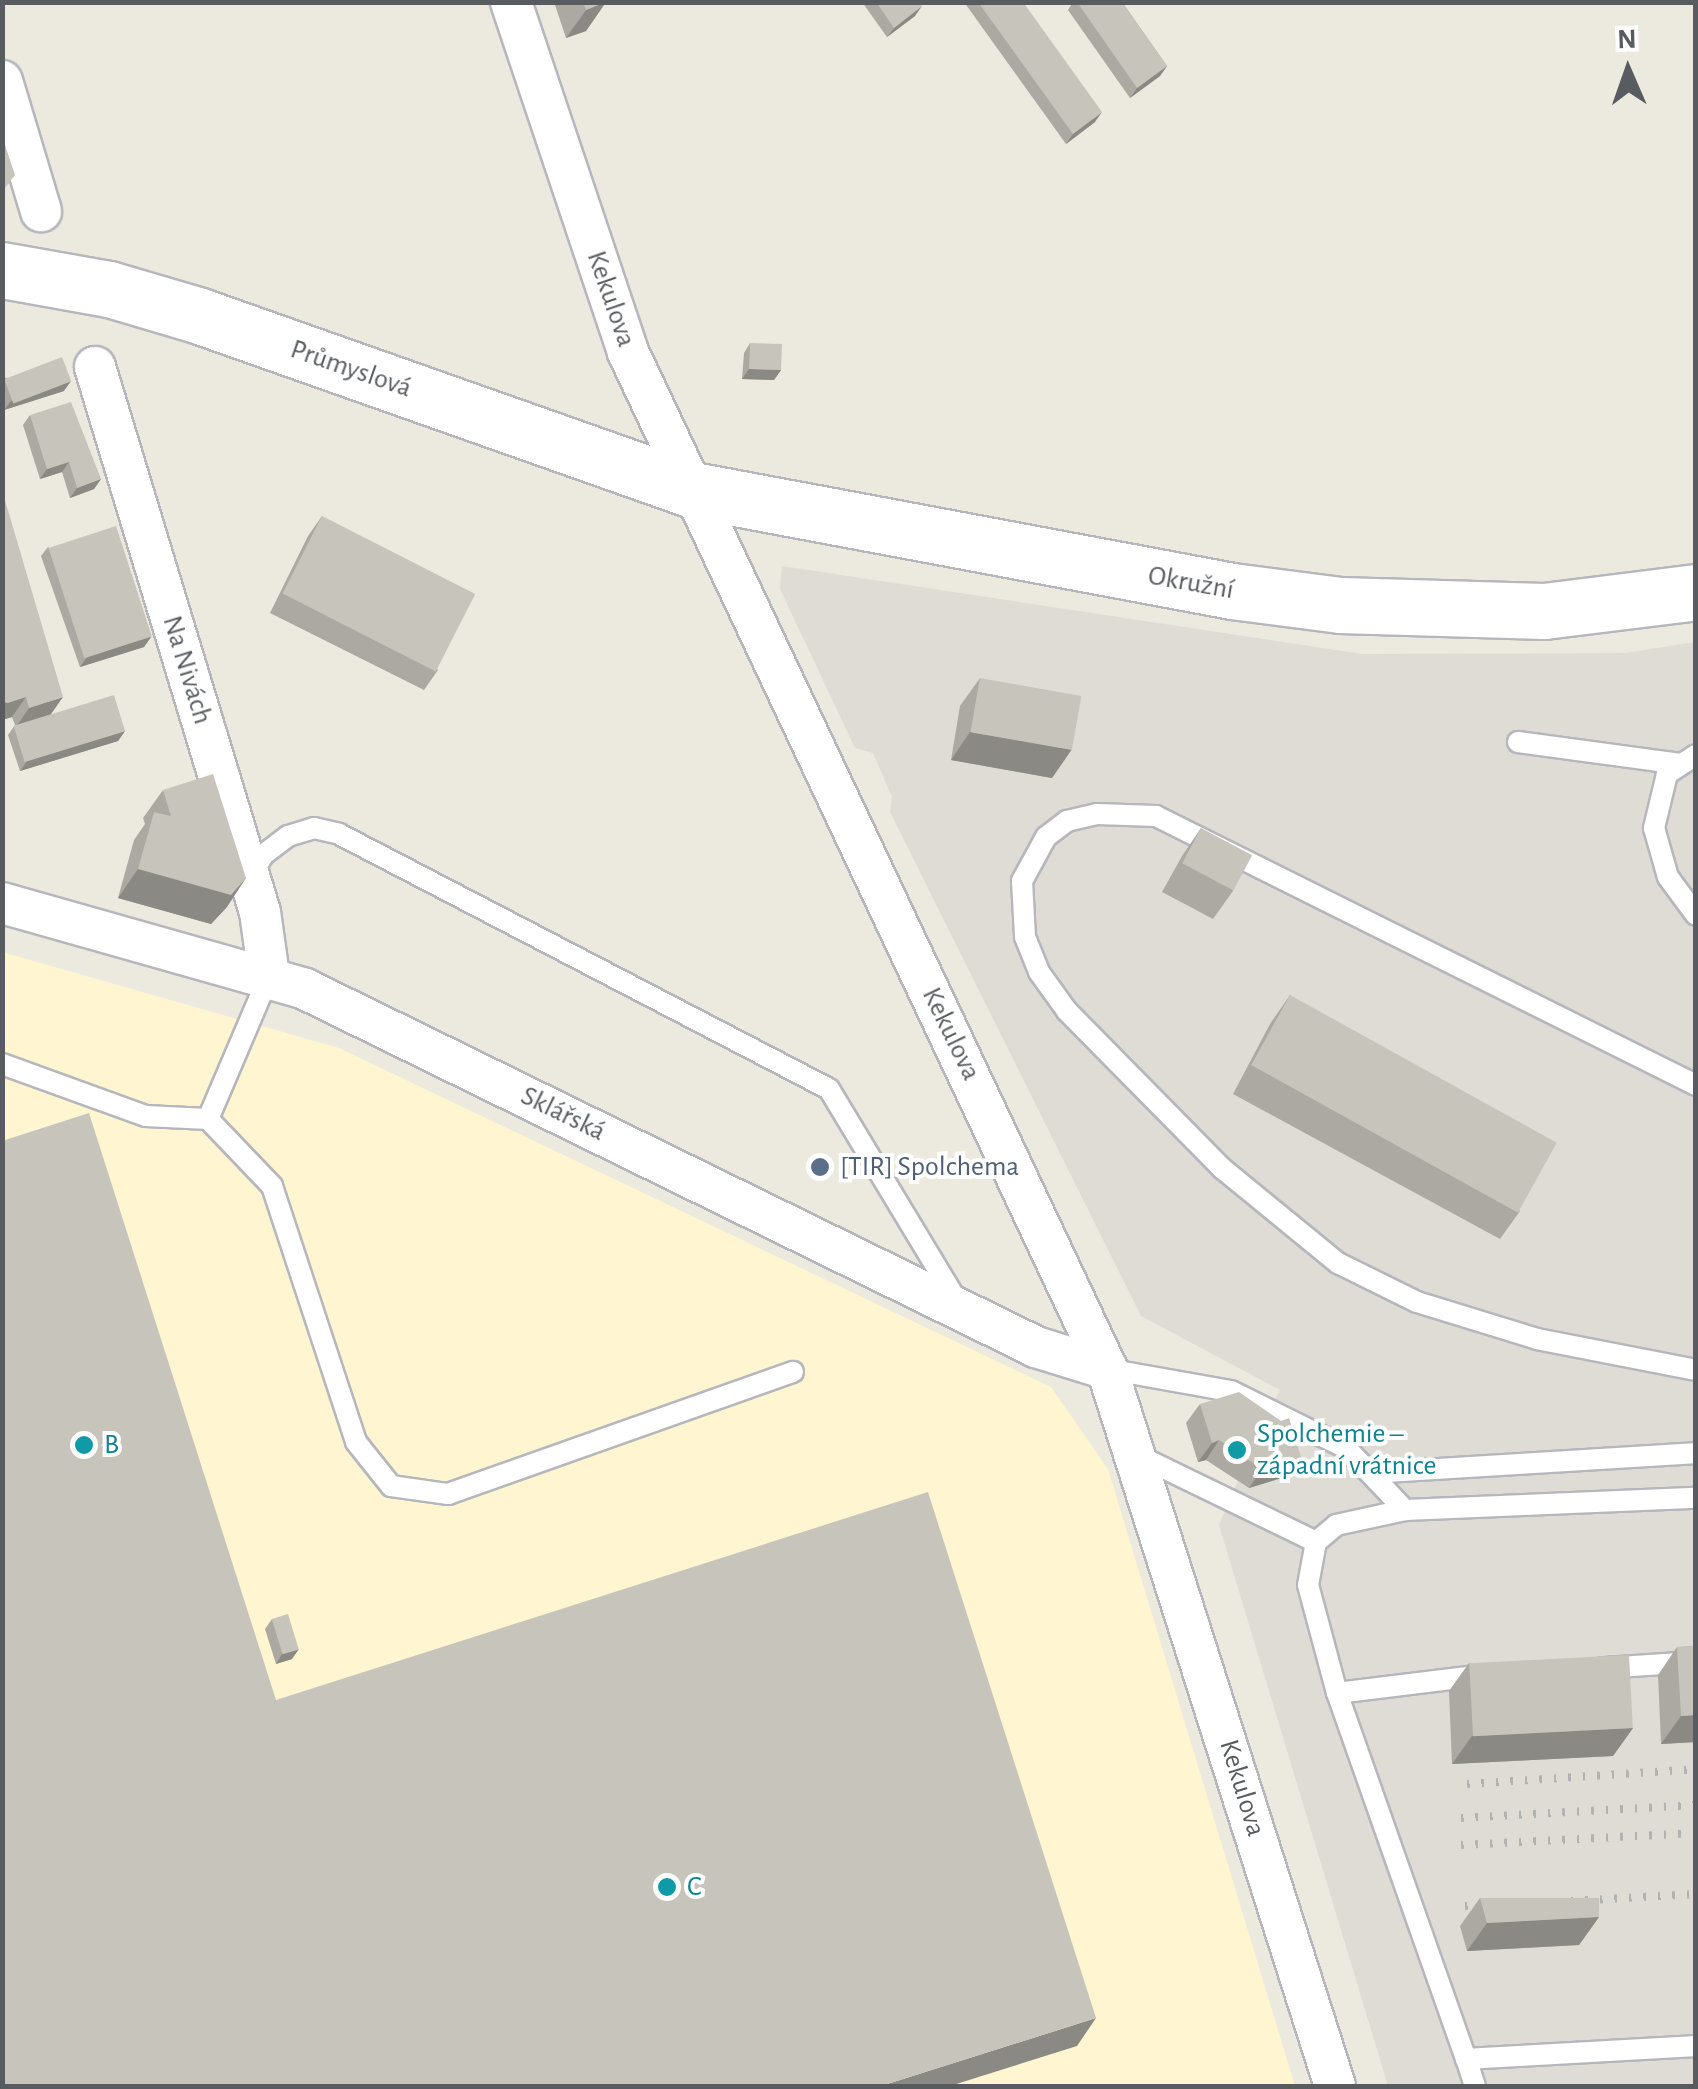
<!DOCTYPE html>
<html>
<head>
<meta charset="utf-8">
<style>
	body { margin:0 }
	#map { position:relative; width:1698px; height:2089px; overflow:hidden; background:#ece9de; font-family:"Alegreya Sans",sans-serif }
	div>[style] { position:absolute }
	[style*='--x'] { left:calc(var(--x)*1px); top:calc(var(--y)*1px); width:calc(var(--w)*1px); rotate:calc(var(--a)*1deg) }
	.commercial>* { inset:0; background:#fff5d0 }
	.industrial>* { inset:0; background:#dfdcd6 }
	.roads { filter:drop-shadow(2px 0 #b5b7bd) drop-shadow(-2px 0 #b5b7bd) drop-shadow(0 2px #b5b7bd) drop-shadow(0 -2px #b5b7bd) }
	.lane>* { height:20px; margin:-10px; padding:0 10px; transform-origin:10px; border-radius:10px; background:#fff }
	.street>* { height:40px; margin:-20px; padding:0 20px; transform-origin:20px; border-radius:20px; background:#fff }
	.secondary>* { height:55px; margin:-27.5px; padding:0 27.5px; transform-origin:27.5px; border-radius:27.5px; background:#fff }
	.rail>* { height:8px; margin-top:-4px; transform-origin:0; background:repeating-linear-gradient(90deg,#b1b2b2 0 2.5px,transparent 0 14.5px) }
	.wall>* { inset:0; background:#aba9a2 }
	.shaded-wall>* { inset:0; background:#8b8984 }
	.building>* { inset:0; background:#c7c4bc; transform-origin:0 0 }
	.dots>* { width:28px; height:28px; translate:-50% -50%; box-sizing:border-box; border:5px solid #fff; border-radius:50% }
	span { translate:-50% -50%; white-space:nowrap; text-align:center; line-height:1.15; -webkit-text-stroke:8px #fff; paint-order:stroke }
	.street-label { font-size:28px; color:#585c61 }
	.service-label { font-size:28px; color:#4e5e75 }
	.left { translate:0 -50%; text-align:left }
	.culture-label { font-size:28px; color:#0d838f }
	.frame { position:absolute; inset:0; border:5px solid #585c61; pointer-events:none }
	.north { position:absolute; left:1578px; top:20px; width:100px; height:100px; -webkit-text-stroke:8px #fff; paint-order:stroke; rotate:358deg; font-size:28px; font-weight:700; line-height:40px; text-align:center; color:#585c61 }
	.north::after { content:''; display:block; margin:auto; width:35px; height:45px; background:#585c61; clip-path:polygon(50% 0,100% 100%,50% 72%,0 100%) }
</style>
</head>
<body>
<div id="map">
	<div class="commercial">
		<div style="clip-path:polygon(2px 952px,339px 1048px,1051px 1387px,1108px 1469px,1295px 2086px,3px 2086px)"></div>
	</div>
	<div class="industrial">
		<div style="clip-path:polygon(782px 566px,1362px 654px,1625px 653px,1695px 642px,1695px 2086px,1388px 2086px,1219px 1525px,1239px 1478px,1206px 1460px,1198px 1462px,1186px 1423px,1269px 1410px,1280px 1390px,1141px 1316px,890px 812px,892px 797px,873px 753px,855px 748px,780px 589px)"></div>
	</div>
	<div class="roads">
		<div class="lane">
			<div style="--x:1518;--y:742;--w:164;--a:7.7"></div>
			<div style="--x:1696;--y:755;--w:35;--a:147"></div>
			<div style="--x:1667;--y:774;--w:56;--a:103.5"></div>
			<div style="--x:1654;--y:828;--w:51;--a:74.1"></div>
			<div style="--x:1668;--y:877;--w:47;--a:53.6"></div>
			<div style="--x:251;--y:876;--w:24;--a:-60"></div>
			<div style="--x:263;--y:855;--w:31;--a:-37"></div>
			<div style="--x:288;--y:836;--w:27;--a:-17"></div>
			<div style="--x:314;--y:828;--w:26;--a:13"></div>
			<div style="--x:339;--y:834;--w:552;--a:27.49"></div>
			<div style="--x:829;--y:1089;--w:248;--a:58.9"></div>
			<div style="--x:2;--y:1064;--w:153;--a:19.9"></div>
			<div style="--x:146;--y:1116;--w:62;--a:2.8"></div>
			<div style="--x:208;--y:1119;--w:155;--a:-66.9"></div>
			<div style="--x:1696;--y:1085;--w:603;--a:-153.52"></div>
			<div style="--x:1156;--y:816;--w:59;--a:-178.1"></div>
			<div style="--x:1097;--y:814;--w:31;--a:167"></div>
			<div style="--x:1067;--y:821;--w:26;--a:143"></div>
			<div style="--x:1046;--y:837;--w:50;--a:118.6"></div>
			<div style="--x:1022;--y:881;--w:56;--a:86.9"></div>
			<div style="--x:1025;--y:937;--w:38;--a:68"></div>
			<div style="--x:1039;--y:972;--w:48;--a:54.3"></div>
			<div style="--x:1067;--y:1011;--w:222;--a:45.4"></div>
			<div style="--x:1223;--y:1169;--w:149;--a:39.3"></div>
			<div style="--x:1338;--y:1263;--w:88;--a:26.3"></div>
			<div style="--x:1417;--y:1302;--w:126;--a:17.1"></div>
			<div style="--x:1537;--y:1339;--w:162;--a:11"></div>
			<div style="--x:208;--y:1119;--w:93;--a:46.3"></div>
			<div style="--x:272;--y:1186;--w:269;--a:71.8"></div>
			<div style="--x:356;--y:1442;--w:56;--a:51.5"></div>
			<div style="--x:391;--y:1486;--w:58;--a:8"></div>
			<div style="--x:448;--y:1494;--w:366;--a:-19.5"></div>
			<div style="--x:1107;--y:1369;--w:126;--a:10.1"></div>
			<div style="--x:1231;--y:1391;--w:128;--a:26.4"></div>
			<div style="--x:1346;--y:1448;--w:86;--a:46.4"></div>
			<div style="--x:1139;--y:1456;--w:197;--a:25.9"></div>
			<div style="--x:1371;--y:1473;--w:326;--a:-3.5"></div>
			<div style="--x:1603;--y:1668;--w:93;--a:-3.7"></div>
			<div style="--x:1337;--y:1693;--w:112;--a:-105"></div>
			<div style="--x:1308;--y:1585;--w:44;--a:-79.5"></div>
			<div style="--x:1316;--y:1542;--w:26;--a:-40"></div>
			<div style="--x:1336;--y:1525;--w:71;--a:-12.3"></div>
			<div style="--x:1405;--y:1510;--w:291;--a:-2.4"></div>
			<div style="--x:1466;--y:2059;--w:388;--a:-109.4"></div>
			<div style="--x:1337;--y:1693;--w:148;--a:-7"></div>
			<div style="--x:1475;--y:2086;--w:28;--a:-108"></div>
			<div style="--x:1466;--y:2059;--w:230;--a:-3.2"></div>
		</div>
		<div class="street">
			<div style="--x:511;--y:2;--w:369;--a:71.5"></div>
			<div style="--x:628;--y:352;--w:1124;--a:64.78"></div>
			<div style="--x:1107;--y:1369;--w:752;--a:72.36"></div>
			<div style="--x:2;--y:81;--w:136;--a:73.3"></div>
			<div style="--x:95;--y:367;--w:569;--a:73.16"></div>
			<div style="--x:260;--y:912;--w:65;--a:82"></div>
			<div style="--x:2;--y:903;--w:315;--a:15.8"></div>
			<div style="--x:305;--y:989;--w:814;--a:26.09"></div>
			<div style="--x:1036;--y:1347;--w:74;--a:17.2"></div>
		</div>
		<div class="secondary">
			<div style="--x:2;--y:270;--w:109;--a:10.1"></div>
			<div style="--x:109;--y:289;--w:95;--a:16.5"></div>
			<div style="--x:200;--y:316;--w:523;--a:19.44"></div>
			<div style="--x:693;--y:490;--w:548;--a:10.61"></div>
			<div style="--x:1232;--y:591;--w:109;--a:7.4"></div>
			<div style="--x:1340;--y:605;--w:204;--a:1.7"></div>
			<div style="--x:1544;--y:611;--w:153;--a:-7.1"></div>
		</div>
	</div>
	<div class="rail">
		<div style="--x:1467;--y:1784;--w:229;--a:-3.7"></div>
		<div style="--x:1461;--y:1818;--w:235;--a:-3.2"></div>
		<div style="--x:1461;--y:1845;--w:235;--a:-2.9"></div>
		<div style="--x:1571;--y:1901;--w:125;--a:-3.2"></div>
		<div style="--x:1465;--y:1906;--w:36;--a:-3"></div>
	</div>
	<div class="wall">
		<div style="clip-path:polygon(554px 2px,606px 2px,586px 31px,566px 38px)"></div>
		<div style="clip-path:polygon(862px 2px,919px 2px,915px 16px,887px 37px)"></div>
		<div style="clip-path:polygon(964px 2px,1023px 2px,1095px 122px,1066px 144px)"></div>
		<div style="clip-path:polygon(1073px 2px,1122px 2px,1167px 66px,1160px 76px,1130px 98px,1068px 10px)"></div>
		<div style="clip-path:polygon(750px 343px,781px 370px,774px 380px,742px 379px,744px 353px)"></div>
		<div style="clip-path:polygon(3px 377px,64px 391px,4px 410px,2px 405px)"></div>
		<div style="clip-path:polygon(30px 415px,101px 479px,94px 489px,70px 498px,62px 472px,40px 479px,23px 425px)"></div>
		<div style="clip-path:polygon(2px 490px,51px 715px,125px 731px,118px 741px,20px 771px,8px 735px,15px 725px,12px 717px,2px 720px)"></div>
		<div style="clip-path:polygon(322px 516px,438px 670px,424px 690px,270px 613px,308px 536px)"></div>
		<div style="clip-path:polygon(48px 547px,151px 637px,144px 647px,80px 667px,41px 556px)"></div>
		<div style="clip-path:polygon(980px 678px,1072px 749px,1052px 778px,951px 760px,960px 706px)"></div>
		<div style="clip-path:polygon(163px 790px,227px 907px,211px 924px,118px 898px,134px 840px,145px 824px,143px 818px)"></div>
		<div style="clip-path:polygon(1201px 828px,1233px 891px,1213px 919px,1162px 892px,1182px 856px)"></div>
		<div style="clip-path:polygon(1290px 995px,1520px 1211px,1500px 1239px,1233px 1094px,1270px 1024px)"></div>
		<div style="clip-path:polygon(1200px 1404px,1301px 1457px,1288px 1476px,1249px 1488px,1206px 1460px,1198px 1462px,1186px 1423px)"></div>
		<div style="clip-path:polygon(272px 1619px,292px 1659px,276px 1664px,265px 1629px)"></div>
		<div style="clip-path:polygon(1696px 1646px,1696px 1742px,1661px 1744px,1658px 1675px,1677px 1647px)"></div>
		<div style="clip-path:polygon(1469px 1663px,1633px 1728px,1613px 1756px,1452px 1764px,1449px 1691px)"></div>
		<div style="clip-path:polygon(1480px 1898px,1599px 1917px,1579px 1945px,1467px 1951px,1460px 1926px)"></div>
	</div>
	<div class="shaded-wall">
		<div style="clip-path:polygon(606px 2px,586px 31px,566px 38px,586px 10px)"></div>
		<div style="clip-path:polygon(922px 6px,915px 16px,887px 37px,894px 28px)"></div>
		<div style="clip-path:polygon(1167px 66px,1160px 76px,1130px 98px,1137px 88px)"></div>
		<div style="clip-path:polygon(1102px 112px,1095px 122px,1066px 144px,1073px 134px)"></div>
		<div style="clip-path:polygon(749px 369px,781px 370px,774px 380px,742px 379px)"></div>
		<div style="clip-path:polygon(71px 381px,64px 391px,4px 410px,11px 401px)"></div>
		<div style="clip-path:polygon(69px 462px,62px 472px,40px 479px,47px 469px)"></div>
		<div style="clip-path:polygon(101px 479px,94px 489px,70px 498px,77px 488px)"></div>
		<div style="clip-path:polygon(151px 637px,144px 647px,80px 667px,87px 657px)"></div>
		<div style="clip-path:polygon(26px 697px,12px 717px,2px 720px,2px 702px)"></div>
		<div style="clip-path:polygon(63px 697px,49px 717px,16px 727px,29px 708px)"></div>
		<div style="clip-path:polygon(125px 731px,118px 741px,20px 771px,27px 761px)"></div>
		<div style="clip-path:polygon(970px 732px,1072px 749px,1052px 778px,951px 760px)"></div>
		<div style="clip-path:polygon(138px 869px,246px 878px,227px 907px,211px 924px,118px 898px)"></div>
		<div style="clip-path:polygon(1219px 1440px,1206px 1460px,1198px 1462px,1212px 1443px)"></div>
		<div style="clip-path:polygon(1301px 1457px,1288px 1476px,1249px 1488px,1262px 1469px)"></div>
		<div style="clip-path:polygon(299px 1649px,292px 1659px,276px 1664px,282px 1654px)"></div>
		<div style="clip-path:polygon(1696px 1715px,1696px 1742px,1661px 1744px,1681px 1716px)"></div>
		<div style="clip-path:polygon(1633px 1728px,1613px 1756px,1452px 1764px,1472px 1736px)"></div>
		<div style="clip-path:polygon(1599px 1917px,1579px 1945px,1467px 1951px,1487px 1923px)"></div>
		<div style="clip-path:polygon(1096px 2018px,1077px 2046px,950px 2086px,881px 2086px)"></div>
	</div>
	<div class="building">
		<div style="clip-path:polygon(583px 2px,606px 2px,586px 10px)"></div>
		<div style="clip-path:polygon(876px 2px,919px 2px,922px 6px,894px 28px)"></div>
		<div style="clip-path:polygon(978px 2px,1023px 2px,1102px 112px,1073px 134px)"></div>
		<div style="clip-path:polygon(1077px 2px,1122px 2px,1167px 66px,1137px 88px)"></div>
		<div style="clip-path:polygon(2px 136px,15px 175px,2px 192px)"></div>
		<div style="left:750px;top:343px;width:32px;height:26px;rotate:2deg"></div>
		<div style="left:62px;top:357px;width:26px;height:62px;rotate:69deg"></div>
		<div style="clip-path:polygon(71px 402px,101px 479px,77px 488px,69px 462px,47px 469px,30px 415px)"></div>
		<div style="clip-path:polygon(2px 490px,63px 697px,29px 708px,26px 697px,8px 703px,2px 702px)"></div>
		<div style="left:322px;top:516px;width:172px;height:87px;rotate:27deg"></div>
		<div style="left:116px;top:526px;width:116px;height:71px;rotate:72deg"></div>
		<div style="left:980px;top:678px;width:103px;height:55px;rotate:10deg"></div>
		<div style="left:114px;top:695px;width:38px;height:105px;rotate:73deg"></div>
		<div style="clip-path:polygon(213px 774px,246px 878px,231px 895px,138px 869px,154px 812px,171px 816px,163px 790px)"></div>
		<div style="left:1201px;top:828px;width:58px;height:40px;rotate:28deg"></div>
		<div style="left:1290px;top:995px;width:305px;height:80px;rotate:29deg"></div>
		<div style="clip-path:polygon(89px 1113px,276px 1700px,928px 1492px,1096px 2018px,881px 2086px,2px 2086px,2px 1141px)"></div>
		<div style="clip-path:polygon(1239px 1392px,1281px 1421px,1289px 1418px,1301px 1457px,1262px 1469px,1219px 1440px,1212px 1443px,1200px 1404px)"></div>
		<div style="left:288px;top:1614px;width:37px;height:17px;rotate:73deg"></div>
		<div style="clip-path:polygon(1696px 1646px,1696px 1715px,1681px 1716px,1677px 1647px)"></div>
		<div style="left:1629px;top:1655px;width:73px;height:160px;rotate:87deg"></div>
		<div style="clip-path:polygon(1480px 1898px,1599px 1898px,1599px 1917px,1487px 1923px)"></div>
	</div>
	<div class="dots">
		<div style="left:820px;top:1167px;background:#5c6f8a"></div>
		<div style="left:84px;top:1445px;background:#0f9aa8"></div>
		<div style="left:1237px;top:1450px;background:#0f9aa8"></div>
		<div style="left:667px;top:1887px;background:#0f9aa8"></div>
	</div>
	<div class="street-label">
		<span style="left:611px;top:299px;rotate:71deg">Kekulova</span>
		<span style="left:351px;top:369px;rotate:19deg">Průmyslová</span>
		<span style="left:1191px;top:583px;rotate:10deg">Okružní</span>
		<span style="left:187px;top:670px;rotate:73deg">Na Nivách</span>
		<span style="left:951px;top:1034px;rotate:64deg">Kekulova</span>
		<span style="left:563px;top:1114px;rotate:26deg">Sklářská</span>
		<span style="left:1242px;top:1788px;rotate:73deg">Kekulova</span>
	</div>
	<div class="service-label">
		<span class="left" style="left:840px;top:1167px">[TIR] Spolchema</span>
	</div>
	<div class="culture-label">
		<span class="left" style="left:1257px;top:1450px">Spolchemie –<br>západní vrátnice</span>
		<span class="left" style="left:104px;top:1445px">B</span>
		<span class="left" style="left:687px;top:1887px">C</span>
	</div>
	<div class="frame"></div>
	<div class="north">N</div>
</div>
</body>
</html>
